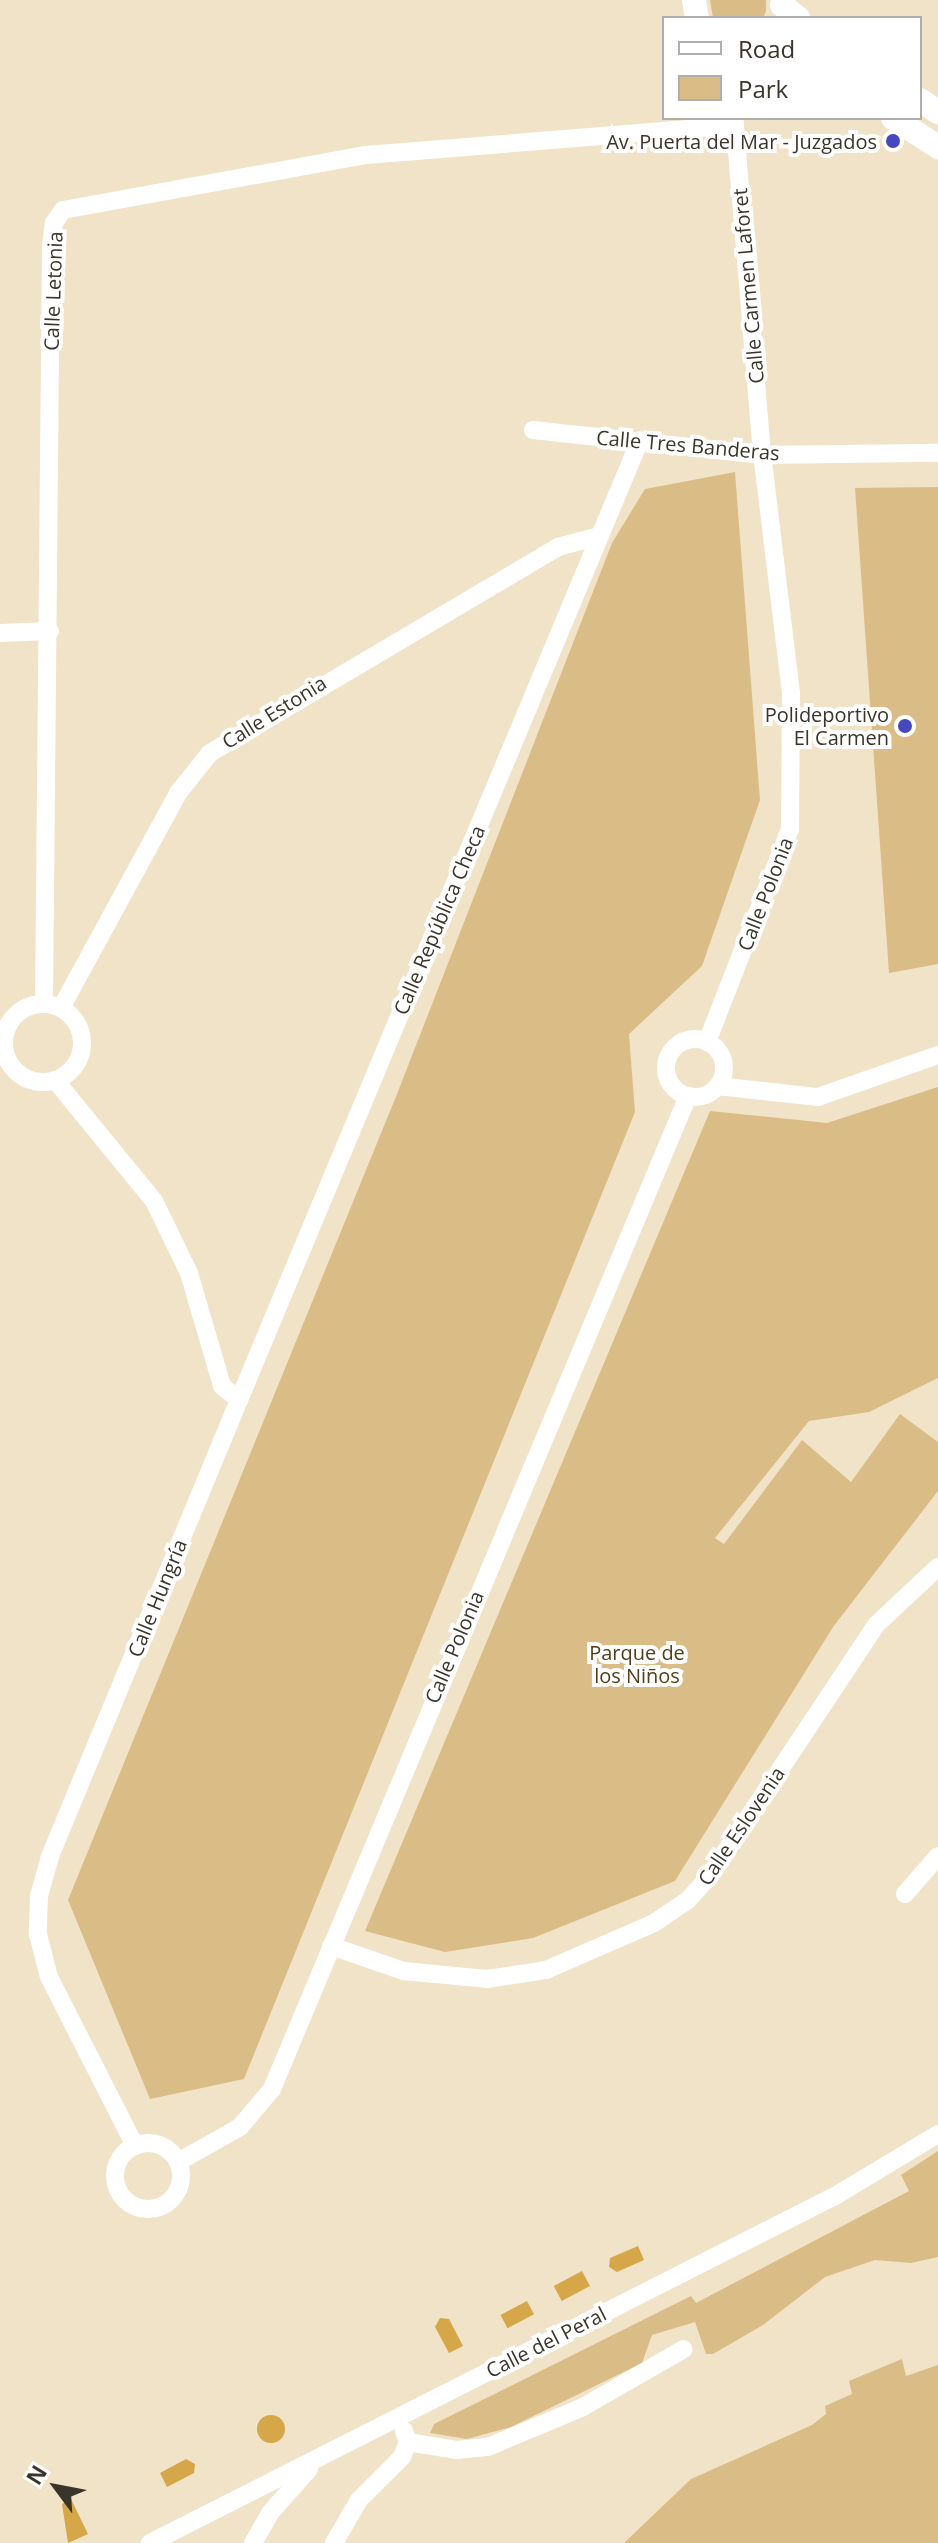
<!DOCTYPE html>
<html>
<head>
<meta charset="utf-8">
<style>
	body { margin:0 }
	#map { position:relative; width:938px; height:2543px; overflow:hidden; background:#f1e3c8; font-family:"Open Sans",sans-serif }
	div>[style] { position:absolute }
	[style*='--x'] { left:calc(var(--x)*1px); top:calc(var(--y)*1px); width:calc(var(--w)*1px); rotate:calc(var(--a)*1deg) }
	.green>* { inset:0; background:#dabd86 }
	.water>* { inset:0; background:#d6a749; transform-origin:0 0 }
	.round { border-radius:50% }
	.minor>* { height:18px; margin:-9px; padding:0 9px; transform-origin:9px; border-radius:9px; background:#fff }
	.minor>.ring { margin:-9px; padding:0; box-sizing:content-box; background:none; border:18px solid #fff; border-radius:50% }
	.secondary>* { height:24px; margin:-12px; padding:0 12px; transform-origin:12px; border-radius:12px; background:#fff }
	.dots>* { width:22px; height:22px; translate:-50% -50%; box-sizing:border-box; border:4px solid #fff; border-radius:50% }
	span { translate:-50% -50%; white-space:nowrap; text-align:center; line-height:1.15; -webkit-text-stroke:8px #fff; paint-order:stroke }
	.poi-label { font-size:20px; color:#3a352a }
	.right { translate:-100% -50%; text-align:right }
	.street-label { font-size:20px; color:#3a352a }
	.park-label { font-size:20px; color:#534018 }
	.legend { position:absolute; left:662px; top:16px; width:260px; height:104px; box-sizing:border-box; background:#fff; border:2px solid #b0aeaa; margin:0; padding:10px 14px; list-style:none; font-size:24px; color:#3a352a }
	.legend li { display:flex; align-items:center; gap:16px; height:40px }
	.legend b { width:40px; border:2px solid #b0aeaa }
	.north { position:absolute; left:16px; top:2447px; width:80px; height:80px; -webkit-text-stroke:6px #fff; paint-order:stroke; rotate:302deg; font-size:22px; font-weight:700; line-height:32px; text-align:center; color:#3a352a }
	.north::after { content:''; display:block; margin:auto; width:28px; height:36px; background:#3a352a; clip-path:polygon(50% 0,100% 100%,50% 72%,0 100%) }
</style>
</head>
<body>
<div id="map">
	<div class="green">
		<div style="clip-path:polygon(710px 0,766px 0,766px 11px,763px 18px,713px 18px)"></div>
		<div style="clip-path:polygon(735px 472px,760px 800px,702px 966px,629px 1034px,635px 1112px,244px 2079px,150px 2099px,68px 1900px,397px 1094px,612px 543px,645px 489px)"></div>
		<div style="clip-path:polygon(938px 487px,938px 964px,889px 973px,855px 488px)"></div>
		<div style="clip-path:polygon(938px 1087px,938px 1378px,869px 1412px,809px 1421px,715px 1538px,724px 1544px,802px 1440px,851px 1482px,900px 1414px,938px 1442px,938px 1491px,833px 1627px,675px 1881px,533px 1938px,445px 1952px,365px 1931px,710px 1111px,827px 1123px)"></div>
		<div style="clip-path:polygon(938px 2151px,938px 2257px,911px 2263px,875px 2260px,825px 2277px,763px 2325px,713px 2354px,706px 2354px,695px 2322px,652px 2335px,642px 2363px,511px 2427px,467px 2439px,430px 2433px,434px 2424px,691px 2296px,696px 2303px,909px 2191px,901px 2175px)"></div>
		<div style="clip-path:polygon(902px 2359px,906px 2376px,938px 2365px,938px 2543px,624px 2543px,691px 2479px,812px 2425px,826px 2414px,825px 2406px,852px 2394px,849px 2381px)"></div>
	</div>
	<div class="water">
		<div style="clip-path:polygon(638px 2246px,644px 2260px,617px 2272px,609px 2267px,610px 2258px)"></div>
		<div style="left:582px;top:2271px;width:17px;height:32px;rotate:62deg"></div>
		<div style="left:527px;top:2301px;width:15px;height:30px;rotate:62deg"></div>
		<div style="clip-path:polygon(440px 2318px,449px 2319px,463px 2346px,449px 2353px,435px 2327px)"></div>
		<div class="round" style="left:257px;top:2415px;width:28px;height:28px"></div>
		<div style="clip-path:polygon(186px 2459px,195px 2464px,194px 2473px,167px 2487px,160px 2473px)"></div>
		<div style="clip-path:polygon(71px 2499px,88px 2534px,68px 2543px,62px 2504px)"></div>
	</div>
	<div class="minor">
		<div style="--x:533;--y:430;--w:230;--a:6.2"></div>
		<div style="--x:762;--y:455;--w:176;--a:-0.7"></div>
		<div style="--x:0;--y:633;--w:50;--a:-2.3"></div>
		<div style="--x:44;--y:1003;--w:757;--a:-89.47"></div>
		<div style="--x:51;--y:246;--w:23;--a:-83"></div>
		<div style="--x:54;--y:223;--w:16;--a:-55"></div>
		<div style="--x:63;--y:210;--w:308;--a:-10.3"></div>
		<div style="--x:366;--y:155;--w:370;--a:-4.6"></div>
		<div class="ring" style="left:4px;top:1004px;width:60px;height:60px"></div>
		<div style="--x:61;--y:1008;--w:245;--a:-61.4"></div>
		<div style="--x:178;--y:793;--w:51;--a:-51.3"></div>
		<div style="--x:210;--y:753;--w:404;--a:-30.6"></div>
		<div style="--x:558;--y:547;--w:42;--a:-15"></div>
		<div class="ring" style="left:666px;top:1039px;width:40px;height:40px"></div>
		<div style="--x:707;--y:1042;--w:229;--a:-68.7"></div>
		<div style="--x:790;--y:829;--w:136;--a:-89.6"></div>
		<div style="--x:791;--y:693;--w:240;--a:-96.9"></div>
		<div style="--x:762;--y:455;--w:338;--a:-94.7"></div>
		<div style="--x:55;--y:1080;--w:156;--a:50.7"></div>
		<div style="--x:154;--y:1201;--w:80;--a:64.1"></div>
		<div style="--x:189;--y:1273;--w:118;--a:73.7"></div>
		<div style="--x:222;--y:1386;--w:22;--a:39"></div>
		<div style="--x:239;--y:1400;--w:495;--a:112.5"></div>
		<div style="--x:50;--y:1857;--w:41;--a:105.8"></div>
		<div style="--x:39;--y:1896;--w:38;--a:92"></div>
		<div style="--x:38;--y:1934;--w:44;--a:75.7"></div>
		<div style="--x:49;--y:1977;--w:190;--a:63"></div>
		<div style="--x:718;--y:1086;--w:101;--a:6.3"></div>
		<div style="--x:818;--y:1097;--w:127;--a:-19.3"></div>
		<div style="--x:239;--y:1400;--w:1040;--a:-67.33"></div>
		<div style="--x:905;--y:1894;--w:50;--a:-49"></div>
		<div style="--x:331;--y:1946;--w:76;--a:19.1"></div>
		<div style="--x:403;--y:1971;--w:84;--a:5.4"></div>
		<div style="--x:487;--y:1979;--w:60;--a:-8.7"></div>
		<div style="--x:546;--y:1970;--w:118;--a:-23.5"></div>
		<div style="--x:654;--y:1923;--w:40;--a:-34"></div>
		<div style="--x:687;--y:1901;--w:31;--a:-48"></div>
		<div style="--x:708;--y:1878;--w:304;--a:-56.4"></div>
		<div style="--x:876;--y:1625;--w:85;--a:-43.1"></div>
		<div class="ring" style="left:115px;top:2143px;width:48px;height:48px"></div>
		<div style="--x:178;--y:2162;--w:71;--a:-29.4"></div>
		<div style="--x:240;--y:2127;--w:50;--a:-49.9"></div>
		<div style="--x:272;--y:2089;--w:1077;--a:-67.27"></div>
		<div style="--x:408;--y:2442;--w:50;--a:9.3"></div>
		<div style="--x:457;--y:2450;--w:31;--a:-6"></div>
		<div style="--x:488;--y:2447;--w:103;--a:-22.8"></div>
		<div style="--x:583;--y:2407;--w:116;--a:-29.9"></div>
		<div style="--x:150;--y:2543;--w:768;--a:-26.87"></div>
		<div style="--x:835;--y:2196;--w:120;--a:-31"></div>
		<div style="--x:253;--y:2543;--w:34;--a:-60"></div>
		<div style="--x:270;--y:2513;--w:59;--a:-48.4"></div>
		<div style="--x:334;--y:2543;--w:50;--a:-59.8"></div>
		<div style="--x:359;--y:2500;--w:61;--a:-45"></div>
		<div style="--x:402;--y:2457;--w:16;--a:-68"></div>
		<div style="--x:408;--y:2442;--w:12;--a:-110"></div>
	</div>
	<div class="secondary">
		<div style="--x:694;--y:0;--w:18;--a:81"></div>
		<div style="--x:782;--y:5;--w:21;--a:39"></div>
		<div style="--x:920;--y:100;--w:22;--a:34"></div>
		<div style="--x:893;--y:118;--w:54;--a:32.8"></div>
	</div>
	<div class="dots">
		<div style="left:893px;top:141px;background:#4748bd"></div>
		<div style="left:905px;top:726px;background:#4748bd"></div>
	</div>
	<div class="poi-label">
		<span class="right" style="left:877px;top:141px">Av. Puerta del Mar - Juzgados</span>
		<span class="right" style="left:889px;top:726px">Polideportivo<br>El Carmen</span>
	</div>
	<div class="street-label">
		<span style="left:748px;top:286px;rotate:-95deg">Calle Carmen Laforet</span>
		<span style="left:53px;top:291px;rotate:-88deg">Calle Letonia</span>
		<span style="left:688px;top:445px;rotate:5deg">Calle Tres Banderas</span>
		<span style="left:274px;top:712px;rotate:-32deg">Calle Estonia</span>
		<span style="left:765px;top:894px;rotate:-69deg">Calle Polonia</span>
		<span style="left:439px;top:920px;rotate:-67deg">Calle República Checa</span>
		<span style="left:157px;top:1598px;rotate:-68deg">Calle Hungría</span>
		<span style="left:454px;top:1647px;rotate:-67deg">Calle Polonia</span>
		<span style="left:741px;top:1826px;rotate:-56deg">Calle Eslovenia</span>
		<span style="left:546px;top:2342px;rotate:-27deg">Calle del Peral</span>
	</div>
	<div class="park-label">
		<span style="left:637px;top:1664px">Parque de<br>los Niños</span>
	</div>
	<ul class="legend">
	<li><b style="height:10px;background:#fff"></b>Road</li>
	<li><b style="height:22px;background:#dabd86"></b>Park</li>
	</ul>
	<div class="north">N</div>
</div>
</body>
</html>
